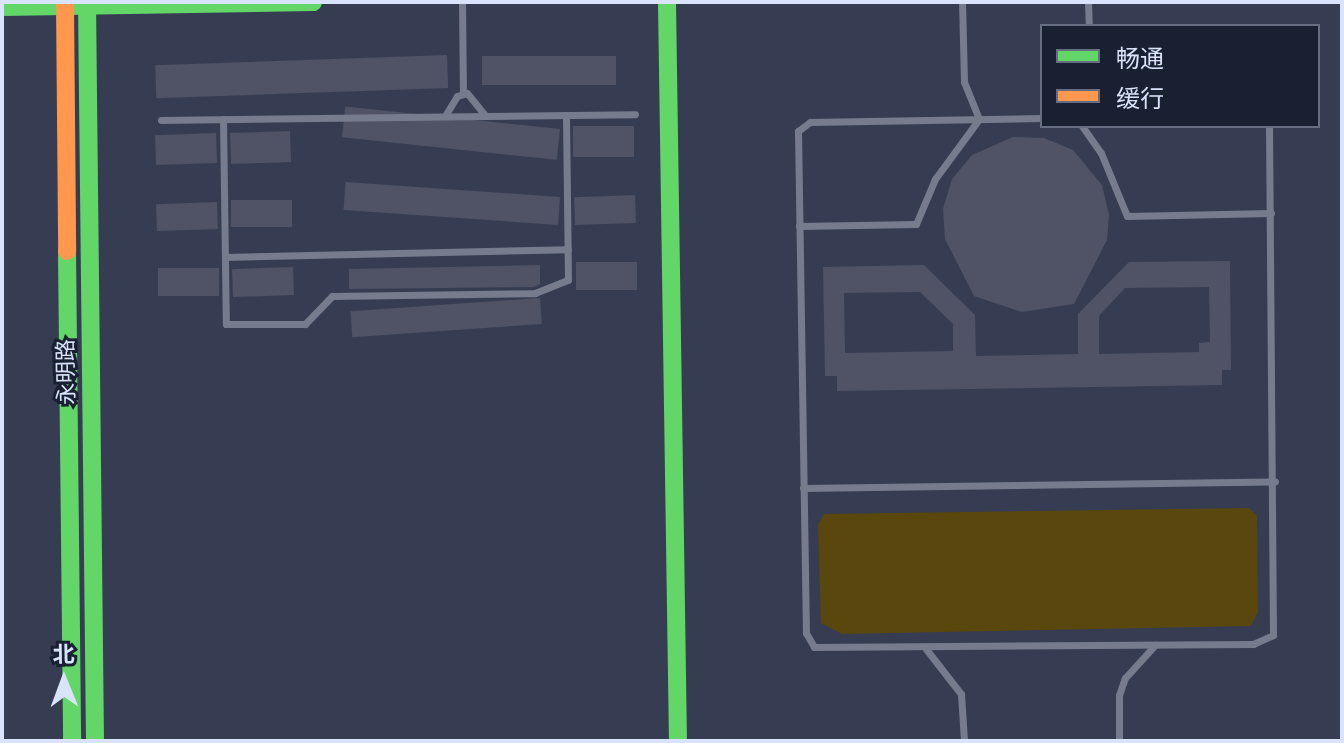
<!DOCTYPE html>
<html>
<head>
<meta charset="utf-8">
<style>
	body { margin:0 }
	#map { position:relative; width:1344px; height:743px; overflow:hidden; background:#363d53; font-family:"Fira Sans","Noto Sans SC",sans-serif }
	div>[style] { position:absolute }
	[style*='--x'] { left:calc(var(--x)*1px); top:calc(var(--y)*1px); width:calc(var(--w)*1px); rotate:calc(var(--a)*1deg) }
	.green>* { inset:0; background:#59470d }
	.building>* { inset:0; background:#505265; transform-origin:0 0 }
	.lane>* { height:7px; margin:-3.5px; padding:0 3.5px; transform-origin:3.5px; border-radius:3.5px; background:#767c8d }
	.fast>* { height:18px; margin:-9px; padding:0 9px; transform-origin:9px; border-radius:9px; background:#63d668 }
	.slow>* { height:18px; margin:-9px; padding:0 9px; transform-origin:9px; border-radius:9px; background:#ff974d }
	span { translate:-50% -50%; white-space:nowrap; text-align:center; line-height:1.15; -webkit-text-stroke:6px #192032; paint-order:stroke }
	.street-label { font-size:22px; color:#d9e3fc }
	.frame { position:absolute; inset:0; border:4px solid #d9e3fc; pointer-events:none }
	.legend { position:absolute; left:1040px; top:24px; width:280px; height:104px; box-sizing:border-box; background:#192032; border:2px solid #666e83; margin:0; padding:10px 14px; list-style:none; font-size:24px; color:#d9e3fc }
	.legend li { display:flex; align-items:center; gap:16px; height:40px }
	.legend b { width:40px; border:2px solid #666e83 }
	.north { position:absolute; left:24px; top:639px; width:80px; height:80px; -webkit-text-stroke:6px #192032; paint-order:stroke; rotate:359deg; font-size:22px; font-weight:700; line-height:32px; text-align:center; color:#d9e3fc }
	.north::after { content:''; display:block; margin:auto; width:28px; height:36px; background:#d9e3fc; clip-path:polygon(50% 0,100% 100%,50% 72%,0 100%) }
</style>
</head>
<body>
<div id="map">
	<div class="green">
		<div style="clip-path:polygon(1249px 508px,1257px 516px,1258px 612px,1251px 626px,842px 634px,821px 623px,818px 525px,824px 514px)"></div>
	</div>
	<div class="building">
		<div style="left:447px;top:55px;width:33px;height:292px;rotate:88deg"></div>
		<div style="left:616px;top:56px;width:29px;height:134px;rotate:90deg"></div>
		<div style="left:634px;top:126px;width:31px;height:61px;rotate:90deg"></div>
		<div style="left:560px;top:129px;width:31px;height:216px;rotate:96deg"></div>
		<div style="left:290px;top:131px;width:31px;height:60px;rotate:88deg"></div>
		<div style="left:216px;top:133px;width:30px;height:61px;rotate:88deg"></div>
		<div style="clip-path:polygon(1013px 137px,1044px 138px,1073px 150px,1102px 185px,1109px 215px,1107px 240px,1074px 304px,1022px 312px,974px 296px,945px 239px,943px 209px,952px 179px,972px 155px)"></div>
		<div style="left:635px;top:195px;width:28px;height:61px;rotate:88deg"></div>
		<div style="left:560px;top:197px;width:28px;height:215px;rotate:94deg"></div>
		<div style="left:292px;top:200px;width:27px;height:61px;rotate:90deg"></div>
		<div style="left:217px;top:202px;width:27px;height:61px;rotate:88deg"></div>
		<div style="clip-path:polygon(evenodd,1230px 261px,1231px 370px,1222px 370px,1222px 385px,837px 391px,837px 376px,825px 376px,823px 267px,924px 265px,975px 315px,976px 356px,1078px 354px,1078px 314px,1129px 262px,1230px 261px,1209px 287px,1210px 342px,1199px 343px,1199px 352px,1099px 354px,1099px 316px,1125px 288px,1209px 287px,1230px 261px,920px 292px,953px 324px,953px 351px,845px 353px,844px 293px,920px 292px)"></div>
		<div style="left:637px;top:262px;width:28px;height:61px;rotate:90deg"></div>
		<div style="clip-path:polygon(540px 265px,540px 284px,534px 287px,349px 289px,349px 269px)"></div>
		<div style="left:293px;top:267px;width:28px;height:61px;rotate:88deg"></div>
		<div style="left:219px;top:268px;width:28px;height:61px;rotate:90deg"></div>
		<div style="left:540px;top:298px;width:26px;height:190px;rotate:86deg"></div>
	</div>
	<div class="lane">
		<div style="--x:462;--y:2;--w:91;--a:89.4"></div>
		<div style="--x:1088;--y:2;--w:24;--a:88"></div>
		<div style="--x:445;--y:116;--w:23;--a:-59"></div>
		<div style="--x:457;--y:96;--w:10;--a:-17"></div>
		<div style="--x:467;--y:93;--w:28;--a:51"></div>
		<div style="--x:1042;--y:118;--w:232;--a:179"></div>
		<div style="--x:810;--y:122;--w:15;--a:143"></div>
		<div style="--x:798;--y:131;--w:502;--a:89.09"></div>
		<div style="--x:806;--y:633;--w:16;--a:60"></div>
		<div style="--x:814;--y:647;--w:439;--a:-0.4"></div>
		<div style="--x:1253;--y:644;--w:22;--a:-24"></div>
		<div style="--x:1273;--y:635;--w:509;--a:-90.45"></div>
		<div style="--x:223;--y:119;--w:205;--a:89.2"></div>
		<div style="--x:226;--y:324;--w:79;--a:0"></div>
		<div style="--x:305;--y:324;--w:39;--a:-46"></div>
		<div style="--x:332;--y:296;--w:203;--a:-0.8"></div>
		<div style="--x:535;--y:293;--w:35;--a:-22"></div>
		<div style="--x:568;--y:280;--w:165;--a:-90.7"></div>
		<div style="--x:161;--y:120;--w:474;--a:-0.7"></div>
		<div style="--x:1082;--y:126;--w:33;--a:55"></div>
		<div style="--x:1101;--y:153;--w:68;--a:67.6"></div>
		<div style="--x:1127;--y:216;--w:144;--a:-1.2"></div>
		<div style="--x:799;--y:226;--w:117;--a:-1"></div>
		<div style="--x:916;--y:224;--w:49;--a:-67.1"></div>
		<div style="--x:935;--y:179;--w:74;--a:-53.7"></div>
		<div style="--x:979;--y:119;--w:40;--a:-112"></div>
		<div style="--x:964;--y:82;--w:80;--a:-91.4"></div>
		<div style="--x:225;--y:257;--w:343;--a:-1.3"></div>
		<div style="--x:803;--y:488;--w:472;--a:-0.8"></div>
		<div style="--x:926;--y:649;--w:57;--a:52.1"></div>
		<div style="--x:961;--y:694;--w:47;--a:86.3"></div>
		<div style="--x:1119;--y:741;--w:46;--a:-90"></div>
		<div style="--x:1119;--y:695;--w:18;--a:-71"></div>
		<div style="--x:1125;--y:678;--w:45;--a:-47.7"></div>
	</div>
	<div class="fast">
		<div style="--x:87;--y:2;--w:739;--a:89.38"></div>
		<div style="--x:667;--y:2;--w:739;--a:89.15"></div>
		<div style="--x:2;--y:7;--w:311;--a:-0.9"></div>
		<div style="--x:67;--y:251;--w:490;--a:89.4"></div>
	</div>
	<div class="slow">
		<div style="--x:65;--y:2;--w:249;--a:89.5"></div>
	</div>
	<div class="street-label">
		<span style="left:66px;top:372px;rotate:-91deg">永明路</span>
	</div>
	<div class="frame"></div>
	<ul class="legend">
	<li><b style="height:10px;background:#63d668"></b>畅通</li>
	<li><b style="height:10px;background:#ff974d"></b>缓行</li>
	</ul>
	<div class="north">北</div>
</div>
</body>
</html>
